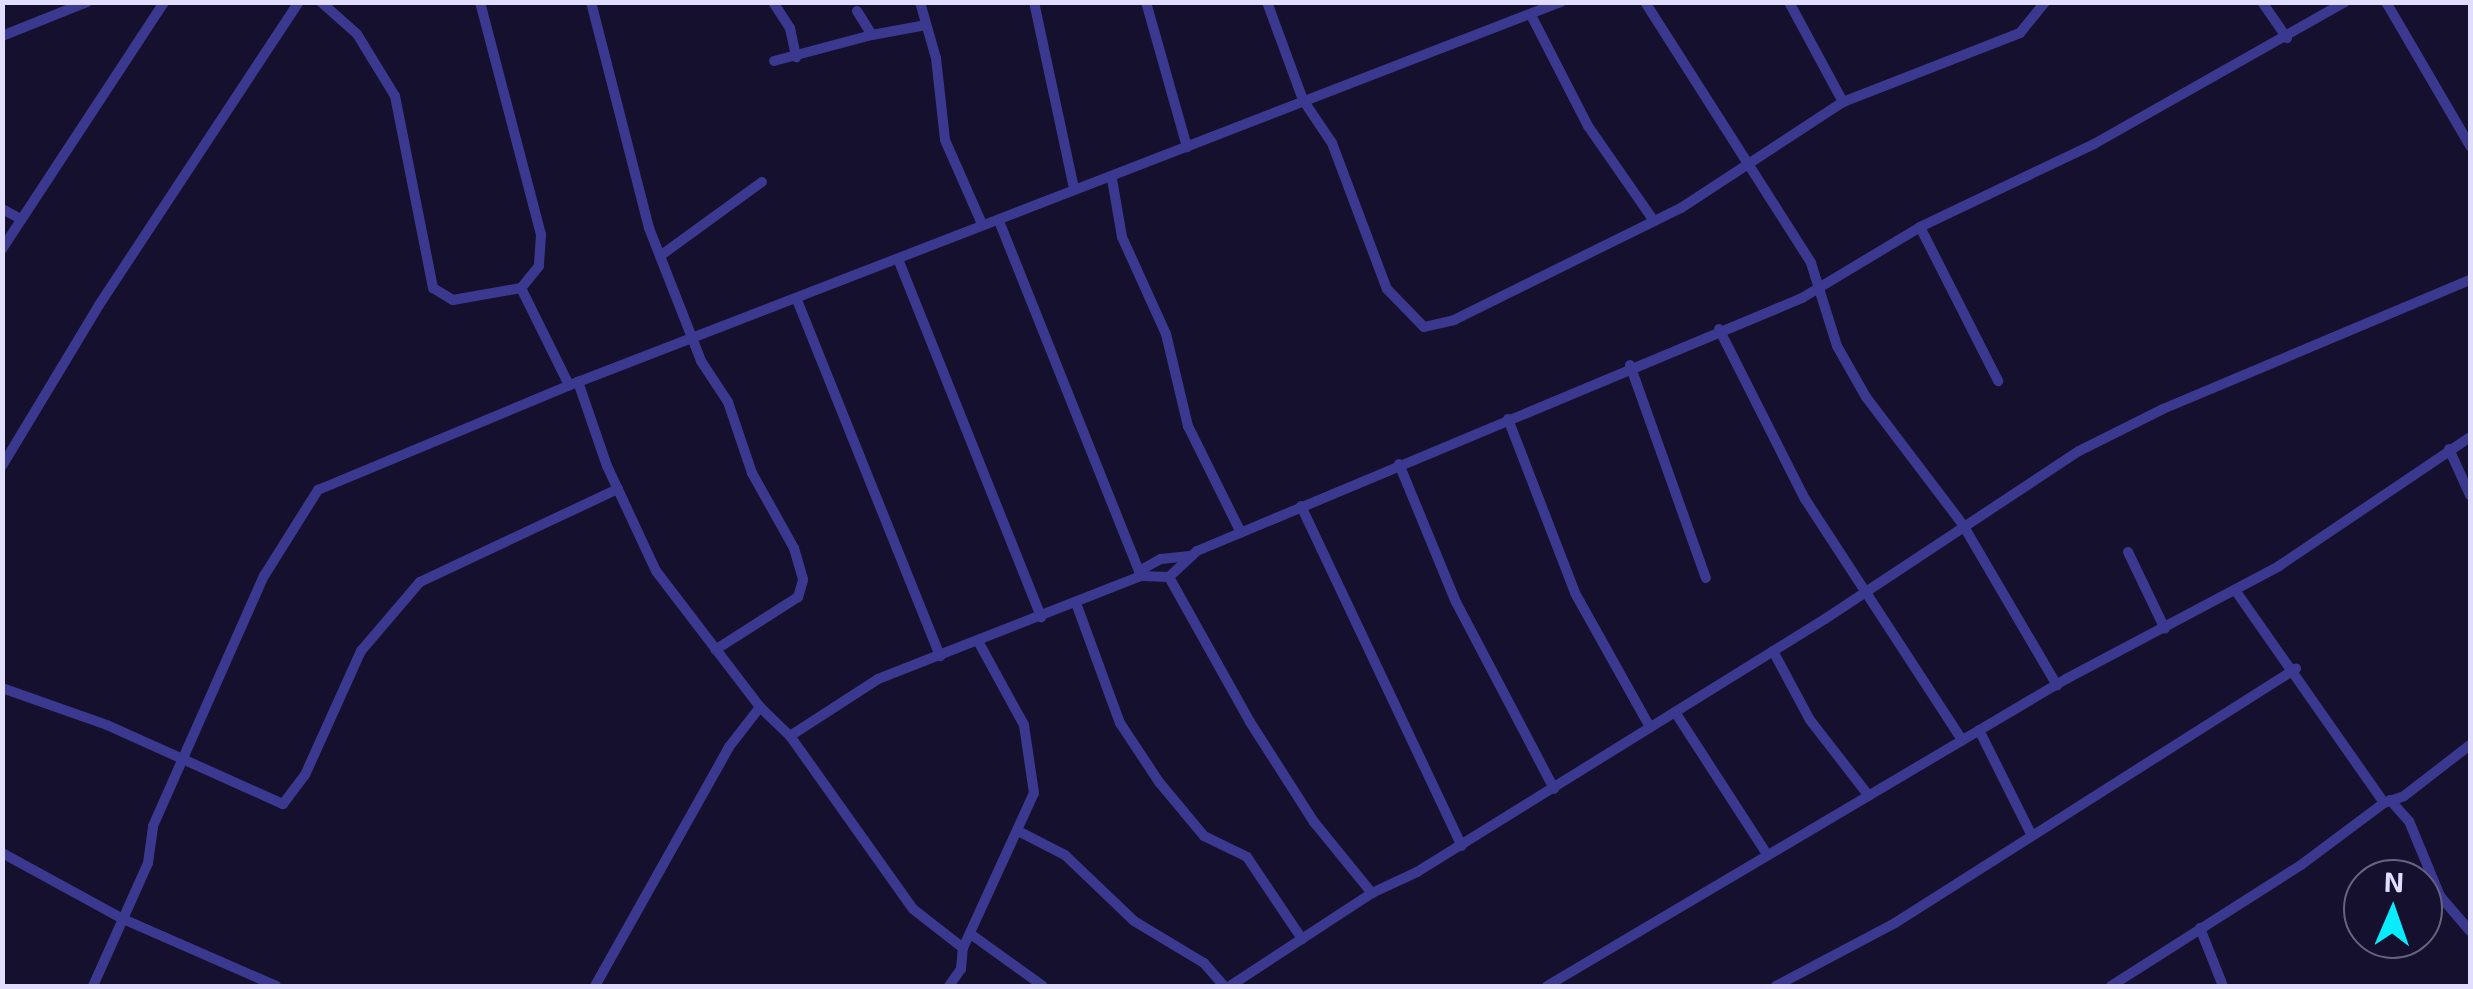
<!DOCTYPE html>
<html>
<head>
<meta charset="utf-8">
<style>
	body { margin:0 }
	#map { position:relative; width:2473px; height:989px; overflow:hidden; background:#15102e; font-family:"Exo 2",sans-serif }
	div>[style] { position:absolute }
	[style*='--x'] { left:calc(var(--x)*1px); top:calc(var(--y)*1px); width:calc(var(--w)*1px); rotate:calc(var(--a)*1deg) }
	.street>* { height:10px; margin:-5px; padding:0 5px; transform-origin:5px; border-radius:5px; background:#3a398f }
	span { translate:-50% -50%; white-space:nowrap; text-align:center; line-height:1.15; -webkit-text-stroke:9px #15102e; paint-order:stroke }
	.frame { position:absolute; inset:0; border:5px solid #e0ddff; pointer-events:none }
	.north { position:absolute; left:2343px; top:859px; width:100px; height:100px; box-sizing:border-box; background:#15102e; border:2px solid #666282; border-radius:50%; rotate:2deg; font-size:28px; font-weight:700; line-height:40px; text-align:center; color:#e0ddff }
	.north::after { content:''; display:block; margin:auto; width:35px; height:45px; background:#09ecff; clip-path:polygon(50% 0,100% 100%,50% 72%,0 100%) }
</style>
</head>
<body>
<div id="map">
	<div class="street">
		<div style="--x:321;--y:2;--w:48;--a:41.6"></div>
		<div style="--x:357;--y:34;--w:73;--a:58.5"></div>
		<div style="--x:395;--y:96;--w:196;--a:78.8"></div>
		<div style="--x:433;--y:288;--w:23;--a:31"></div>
		<div style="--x:453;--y:300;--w:69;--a:-10"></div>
		<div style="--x:480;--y:2;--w:241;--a:75.3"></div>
		<div style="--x:541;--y:235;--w:31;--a:94"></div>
		<div style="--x:539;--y:266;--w:28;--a:129"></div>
		<div style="--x:521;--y:288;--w:108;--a:63.7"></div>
		<div style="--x:591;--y:2;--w:233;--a:75.6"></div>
		<div style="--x:649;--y:228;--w:143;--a:68.6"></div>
		<div style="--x:701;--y:361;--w:49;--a:56.6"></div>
		<div style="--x:728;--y:402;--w:75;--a:71.3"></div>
		<div style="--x:752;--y:473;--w:86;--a:60.8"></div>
		<div style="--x:794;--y:548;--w:33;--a:74"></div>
		<div style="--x:803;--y:580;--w:18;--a:106"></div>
		<div style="--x:798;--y:597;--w:98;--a:147.4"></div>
		<div style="--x:773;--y:2;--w:31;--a:57"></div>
		<div style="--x:790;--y:28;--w:30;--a:78"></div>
		<div style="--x:920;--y:2;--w:58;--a:74.1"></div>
		<div style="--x:936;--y:58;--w:82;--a:83.7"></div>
		<div style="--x:945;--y:140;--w:92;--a:66.2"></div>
		<div style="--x:1034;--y:2;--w:190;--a:77.9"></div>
		<div style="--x:1146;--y:2;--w:151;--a:74.2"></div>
		<div style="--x:1267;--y:2;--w:104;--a:69.8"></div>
		<div style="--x:1303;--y:100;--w:52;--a:56"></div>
		<div style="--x:1332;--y:143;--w:156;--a:69.4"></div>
		<div style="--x:1387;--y:289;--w:53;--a:45.8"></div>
		<div style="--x:1424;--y:327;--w:31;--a:-13"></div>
		<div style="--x:1454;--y:320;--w:253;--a:-26.3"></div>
		<div style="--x:1681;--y:208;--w:194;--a:-33.2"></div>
		<div style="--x:1843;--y:102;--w:190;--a:-21.3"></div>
		<div style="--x:2020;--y:33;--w:40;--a:-51"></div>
		<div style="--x:1645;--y:2;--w:309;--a:57.5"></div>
		<div style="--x:1811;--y:263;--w:87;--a:72.6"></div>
		<div style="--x:1837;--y:346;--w:59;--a:60.4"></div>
		<div style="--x:1866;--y:397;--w:161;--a:52.8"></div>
		<div style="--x:1963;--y:525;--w:186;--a:59.6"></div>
		<div style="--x:1789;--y:2;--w:114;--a:61.6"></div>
		<div style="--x:2262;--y:2;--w:44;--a:55.2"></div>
		<div style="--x:2386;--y:2;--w:167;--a:59.7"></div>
		<div style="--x:857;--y:11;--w:28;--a:58"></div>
		<div style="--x:872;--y:35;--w:55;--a:-10.5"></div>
		<div style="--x:1531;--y:15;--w:125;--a:62.8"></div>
		<div style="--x:1588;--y:126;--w:116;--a:55.2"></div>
		<div style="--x:2;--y:36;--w:92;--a:-21.8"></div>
		<div style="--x:774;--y:61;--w:101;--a:-14.9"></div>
		<div style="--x:1112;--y:179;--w:59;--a:80.2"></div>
		<div style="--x:1122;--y:237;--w:107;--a:65.6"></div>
		<div style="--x:1166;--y:334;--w:95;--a:76.6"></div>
		<div style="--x:1188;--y:426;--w:119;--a:63.6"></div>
		<div style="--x:2;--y:209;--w:19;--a:28"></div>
		<div style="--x:999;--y:221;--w:382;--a:68.2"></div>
		<div style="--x:1920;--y:227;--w:173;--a:63.1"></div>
		<div style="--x:2;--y:249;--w:295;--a:-56.7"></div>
		<div style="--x:660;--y:256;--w:126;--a:-36"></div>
		<div style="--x:898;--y:259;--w:386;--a:68.2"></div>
		<div style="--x:797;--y:300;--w:384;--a:68.1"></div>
		<div style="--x:1719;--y:329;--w:191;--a:63.2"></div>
		<div style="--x:1805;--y:499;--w:288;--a:56.9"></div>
		<div style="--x:1630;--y:365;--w:226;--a:70.4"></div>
		<div style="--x:1508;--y:419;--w:186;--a:68.9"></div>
		<div style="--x:1575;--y:593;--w:154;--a:60.8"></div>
		<div style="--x:2449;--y:449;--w:51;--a:65.5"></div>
		<div style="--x:1399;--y:464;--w:149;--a:67.6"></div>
		<div style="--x:1456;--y:602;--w:211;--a:62.3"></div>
		<div style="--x:2;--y:466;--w:188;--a:-58.9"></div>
		<div style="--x:99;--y:305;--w:363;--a:-56.6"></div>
		<div style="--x:1301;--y:506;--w:376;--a:64.7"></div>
		<div style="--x:2128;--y:552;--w:85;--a:64.3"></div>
		<div style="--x:1139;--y:571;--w:25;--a:-29"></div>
		<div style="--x:1161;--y:559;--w:31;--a:-6"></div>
		<div style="--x:1169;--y:577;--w:166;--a:60.8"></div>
		<div style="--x:1250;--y:722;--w:119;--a:57.4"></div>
		<div style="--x:1314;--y:822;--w:92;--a:50.8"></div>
		<div style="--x:2235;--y:590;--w:260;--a:55"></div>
		<div style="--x:1076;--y:603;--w:128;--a:69.9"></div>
		<div style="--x:1120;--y:723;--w:71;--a:56.5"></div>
		<div style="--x:1159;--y:782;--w:70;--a:50.2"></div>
		<div style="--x:1204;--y:836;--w:48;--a:26"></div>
		<div style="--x:1247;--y:857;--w:99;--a:56.1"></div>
		<div style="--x:1773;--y:651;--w:78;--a:61.8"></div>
		<div style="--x:1810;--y:720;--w:96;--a:52.2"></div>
		<div style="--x:2;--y:688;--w:111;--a:19.4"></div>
		<div style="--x:107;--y:725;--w:193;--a:24.2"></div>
		<div style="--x:283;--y:804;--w:36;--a:-53"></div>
		<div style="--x:305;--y:775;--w:136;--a:-65.7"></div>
		<div style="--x:361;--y:651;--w:91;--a:-49.5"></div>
		<div style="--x:420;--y:582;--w:219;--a:-25.2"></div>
		<div style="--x:1675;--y:712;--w:169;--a:57.1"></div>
		<div style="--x:1979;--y:730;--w:116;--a:63.4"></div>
		<div style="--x:790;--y:736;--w:105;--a:-32.9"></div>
		<div style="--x:878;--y:679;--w:282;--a:-21.4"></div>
		<div style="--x:1141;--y:576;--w:28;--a:2"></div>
		<div style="--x:1169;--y:577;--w:38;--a:-43"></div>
		<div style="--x:1197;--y:551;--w:656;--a:-22.69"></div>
		<div style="--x:1802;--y:298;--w:138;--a:-31"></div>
		<div style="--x:1920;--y:227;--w:193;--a:-25.5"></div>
		<div style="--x:2094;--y:144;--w:288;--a:-29.5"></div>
		<div style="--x:2390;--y:800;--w:28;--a:48"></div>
		<div style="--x:2409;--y:821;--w:81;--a:67.5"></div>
		<div style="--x:2440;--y:896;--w:46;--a:49.4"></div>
		<div style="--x:1020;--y:832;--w:51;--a:27.1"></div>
		<div style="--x:1065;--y:855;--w:95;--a:43.7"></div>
		<div style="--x:1134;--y:921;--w:82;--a:31"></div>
		<div style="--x:1204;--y:963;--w:30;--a:49"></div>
		<div style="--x:2;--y:853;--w:138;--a:28.6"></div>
		<div style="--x:123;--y:919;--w:167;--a:23.6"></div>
		<div style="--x:2200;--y:928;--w:62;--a:68.4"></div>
		<div style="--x:972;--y:935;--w:87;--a:35.7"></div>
		<div style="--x:963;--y:948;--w:170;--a:-65.4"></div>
		<div style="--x:1034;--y:793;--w:69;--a:-98.4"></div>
		<div style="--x:1024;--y:725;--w:96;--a:-118.7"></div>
		<div style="--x:93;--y:986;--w:135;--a:-65.9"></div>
		<div style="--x:148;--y:863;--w:37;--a:-82"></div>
		<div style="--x:153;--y:826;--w:274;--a:-66.1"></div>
		<div style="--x:264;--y:576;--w:102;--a:-57.9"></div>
		<div style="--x:318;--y:490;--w:282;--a:-22.6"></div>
		<div style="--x:595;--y:986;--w:274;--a:-60.7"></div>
		<div style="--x:729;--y:747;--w:51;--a:-52.2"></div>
		<div style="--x:949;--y:986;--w:21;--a:-55"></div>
		<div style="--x:961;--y:969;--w:21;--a:-85"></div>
		<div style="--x:963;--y:948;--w:63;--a:-142"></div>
		<div style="--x:913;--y:909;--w:212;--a:-125.4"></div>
		<div style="--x:790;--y:736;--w:42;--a:-136"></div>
		<div style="--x:760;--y:707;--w:171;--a:-127.4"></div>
		<div style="--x:656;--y:571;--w:116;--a:-115"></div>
		<div style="--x:607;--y:466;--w:89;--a:-109"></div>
		<div style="--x:578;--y:382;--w:1054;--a:-21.14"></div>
		<div style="--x:1230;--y:986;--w:170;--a:-33.2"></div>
		<div style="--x:1372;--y:893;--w:50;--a:-25"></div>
		<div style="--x:1417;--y:872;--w:480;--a:-31.8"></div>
		<div style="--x:1825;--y:619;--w:305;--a:-33.5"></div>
		<div style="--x:2079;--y:451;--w:94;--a:-26.6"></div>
		<div style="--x:2163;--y:409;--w:333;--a:-22.8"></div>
		<div style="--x:1547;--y:986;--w:603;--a:-30.61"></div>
		<div style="--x:2066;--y:679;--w:241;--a:-27.9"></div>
		<div style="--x:2279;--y:566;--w:230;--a:-34"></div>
		<div style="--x:1776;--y:986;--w:135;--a:-27.9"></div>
		<div style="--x:1895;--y:923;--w:475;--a:-32.4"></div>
		<div style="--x:2111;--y:986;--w:225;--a:-32.5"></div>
		<div style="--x:2301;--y:865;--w:104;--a:-36.8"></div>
		<div style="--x:2384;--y:803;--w:21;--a:-19"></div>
		<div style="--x:2404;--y:796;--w:83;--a:-37.7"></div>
	</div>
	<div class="frame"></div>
	<div class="north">N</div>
</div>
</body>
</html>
